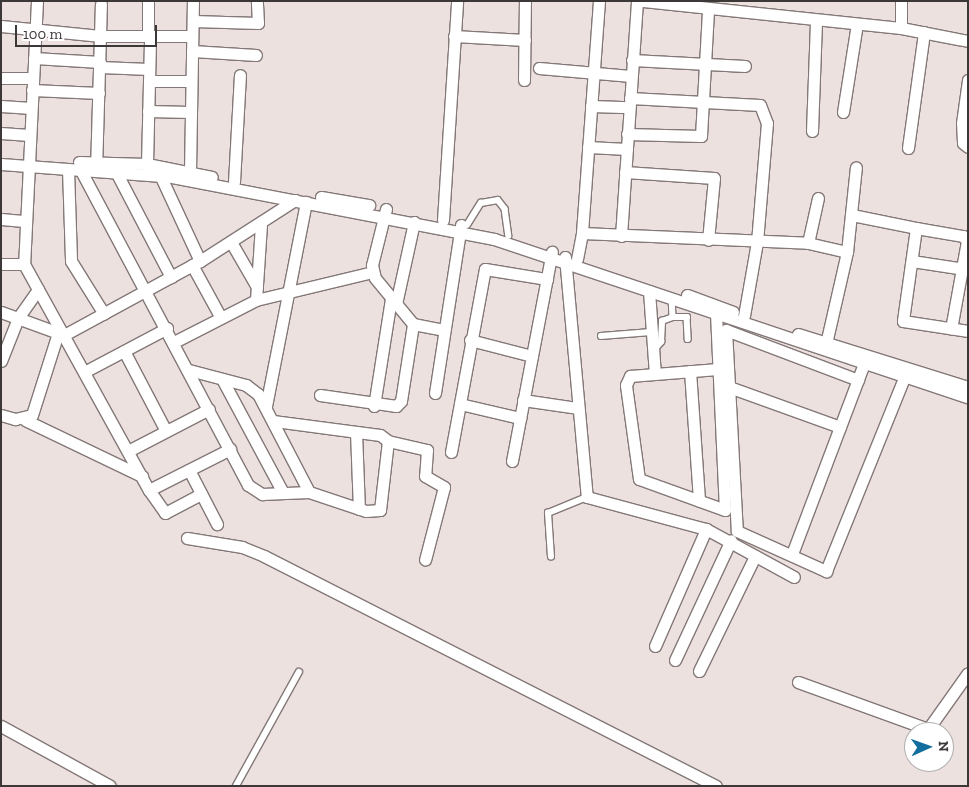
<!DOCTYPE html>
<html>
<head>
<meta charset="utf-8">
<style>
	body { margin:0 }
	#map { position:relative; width:969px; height:787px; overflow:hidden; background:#ede1df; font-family:"Zilla Slab",serif }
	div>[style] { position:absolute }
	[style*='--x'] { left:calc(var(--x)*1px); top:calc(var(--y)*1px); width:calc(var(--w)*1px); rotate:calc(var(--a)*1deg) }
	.roads { filter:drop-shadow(1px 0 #837877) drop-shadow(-1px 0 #837877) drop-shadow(0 1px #837877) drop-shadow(0 -1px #837877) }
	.lane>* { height:5.5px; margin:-2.75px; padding:0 2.75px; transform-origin:2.75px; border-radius:2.75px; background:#fff }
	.street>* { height:11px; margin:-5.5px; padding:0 5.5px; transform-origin:5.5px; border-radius:5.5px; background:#fff }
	span { translate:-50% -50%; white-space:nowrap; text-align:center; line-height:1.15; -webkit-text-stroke:4px #fff; paint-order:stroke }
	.frame { position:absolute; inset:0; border:2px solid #3c3837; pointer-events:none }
	.north { position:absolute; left:904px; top:722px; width:50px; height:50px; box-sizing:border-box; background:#fff; border:1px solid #b1afaf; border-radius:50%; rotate:88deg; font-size:14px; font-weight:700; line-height:20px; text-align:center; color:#3c3837 }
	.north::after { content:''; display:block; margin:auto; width:18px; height:22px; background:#126e9d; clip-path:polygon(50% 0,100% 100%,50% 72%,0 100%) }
	.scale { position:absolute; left:15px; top:25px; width:142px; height:22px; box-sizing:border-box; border:2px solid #3c3837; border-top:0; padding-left:6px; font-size:15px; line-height:18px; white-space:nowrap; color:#3c3837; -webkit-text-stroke:4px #fff; paint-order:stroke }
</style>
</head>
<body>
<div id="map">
	<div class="roads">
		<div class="lane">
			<div style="--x:467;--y:225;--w:26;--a:-58"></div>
			<div style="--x:481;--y:203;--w:17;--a:-10"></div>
			<div style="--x:498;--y:200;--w:11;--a:52"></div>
			<div style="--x:505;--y:209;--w:27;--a:82"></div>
			<div style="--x:672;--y:298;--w:19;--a:87"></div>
			<div style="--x:601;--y:336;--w:50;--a:-4.6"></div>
			<div style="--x:654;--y:350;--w:11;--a:-49"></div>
			<div style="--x:661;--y:342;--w:21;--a:-87"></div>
			<div style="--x:662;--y:321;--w:12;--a:-20"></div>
			<div style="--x:673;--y:317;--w:14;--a:0"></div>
			<div style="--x:687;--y:317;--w:22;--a:87"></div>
			<div style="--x:551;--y:557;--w:44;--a:-93.9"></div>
			<div style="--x:548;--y:513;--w:42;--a:-22.3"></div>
			<div style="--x:236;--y:786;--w:130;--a:-61.1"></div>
		</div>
		<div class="street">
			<div style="--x:37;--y:1;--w:263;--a:92.8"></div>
			<div style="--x:24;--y:264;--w:258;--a:61.1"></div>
			<div style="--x:149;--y:490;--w:91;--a:-26.8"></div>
			<div style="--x:599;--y:1;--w:233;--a:94.2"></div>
			<div style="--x:582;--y:233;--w:226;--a:2.5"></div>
			<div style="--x:808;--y:243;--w:40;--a:13"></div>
			<div style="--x:847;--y:252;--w:98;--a:102.9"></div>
			<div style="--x:643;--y:1;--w:259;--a:6"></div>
			<div style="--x:901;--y:28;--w:68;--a:11"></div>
			<div style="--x:193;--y:21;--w:65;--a:1.8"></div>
			<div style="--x:258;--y:23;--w:22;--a:-93"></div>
			<div style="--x:1;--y:26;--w:100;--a:5.7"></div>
			<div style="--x:101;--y:36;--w:91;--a:0"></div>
			<div style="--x:901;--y:28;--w:27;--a:-90"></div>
			<div style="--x:454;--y:36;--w:71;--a:3.2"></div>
			<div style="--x:148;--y:37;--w:36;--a:-90"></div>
			<div style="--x:192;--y:51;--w:64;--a:3.6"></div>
			<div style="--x:34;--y:58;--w:66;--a:3.5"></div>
			<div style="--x:632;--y:60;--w:113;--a:3"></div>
			<div style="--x:100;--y:67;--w:49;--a:2.3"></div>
			<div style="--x:539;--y:68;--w:92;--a:5"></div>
			<div style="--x:1;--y:78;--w:32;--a:0"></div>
			<div style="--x:524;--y:80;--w:79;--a:-89.3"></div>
			<div style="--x:968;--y:80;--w:43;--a:97.9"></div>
			<div style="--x:962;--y:123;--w:20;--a:87"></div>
			<div style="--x:963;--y:143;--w:6;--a:39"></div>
			<div style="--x:149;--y:81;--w:42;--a:0"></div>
			<div style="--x:32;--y:90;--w:67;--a:2.6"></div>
			<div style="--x:630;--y:98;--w:130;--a:3.1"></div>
			<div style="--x:760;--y:105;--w:19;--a:69"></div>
			<div style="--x:767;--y:123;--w:119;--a:94.8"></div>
			<div style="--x:757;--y:242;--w:75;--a:100"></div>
			<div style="--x:1;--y:106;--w:30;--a:4"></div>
			<div style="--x:591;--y:106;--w:38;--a:2"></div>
			<div style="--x:148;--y:111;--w:42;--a:1.4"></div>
			<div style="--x:843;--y:112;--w:89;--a:-81"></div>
			<div style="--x:812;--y:131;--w:111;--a:-87.9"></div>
			<div style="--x:1;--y:133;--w:28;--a:4"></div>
			<div style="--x:627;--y:134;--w:74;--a:1.5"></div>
			<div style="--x:701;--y:136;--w:127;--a:-86.8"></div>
			<div style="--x:588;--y:147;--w:39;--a:3"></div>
			<div style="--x:908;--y:148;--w:117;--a:-82.1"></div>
			<div style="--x:79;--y:162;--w:68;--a:1.7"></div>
			<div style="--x:147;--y:164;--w:66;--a:11.3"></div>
			<div style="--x:1;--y:164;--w:171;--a:4.3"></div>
			<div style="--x:172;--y:177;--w:328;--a:10.9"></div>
			<div style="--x:494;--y:239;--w:500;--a:18.5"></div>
			<div style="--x:147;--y:164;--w:127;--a:-88.6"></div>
			<div style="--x:68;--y:169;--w:92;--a:88.1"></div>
			<div style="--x:71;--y:261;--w:62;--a:58.1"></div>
			<div style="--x:80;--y:169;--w:358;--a:62"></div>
			<div style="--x:248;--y:485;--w:17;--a:33"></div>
			<div style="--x:262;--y:494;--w:47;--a:-2.4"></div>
			<div style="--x:309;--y:492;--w:60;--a:18.4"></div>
			<div style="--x:366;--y:511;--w:14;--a:-4"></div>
			<div style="--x:380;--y:510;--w:69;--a:-83.4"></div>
			<div style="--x:388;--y:441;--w:10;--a:-143"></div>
			<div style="--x:380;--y:435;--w:108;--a:-172.5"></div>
			<div style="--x:96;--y:170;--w:166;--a:-88.3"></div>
			<div style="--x:115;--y:170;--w:121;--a:62.4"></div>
			<div style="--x:190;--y:171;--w:170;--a:-89"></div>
			<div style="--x:625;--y:172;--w:89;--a:3.9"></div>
			<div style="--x:714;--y:178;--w:62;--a:95.5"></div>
			<div style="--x:160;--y:175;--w:95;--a:65.1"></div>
			<div style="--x:234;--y:182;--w:107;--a:-86.8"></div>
			<div style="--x:321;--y:197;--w:49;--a:9.5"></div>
			<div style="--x:386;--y:209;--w:58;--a:104"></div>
			<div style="--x:372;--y:265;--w:13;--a:77"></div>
			<div style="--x:375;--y:278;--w:60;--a:50.4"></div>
			<div style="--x:413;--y:324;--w:31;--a:11"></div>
			<div style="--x:852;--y:215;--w:65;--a:11.5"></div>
			<div style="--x:916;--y:228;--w:94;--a:98"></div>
			<div style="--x:903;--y:321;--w:66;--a:8.7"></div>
			<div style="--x:1;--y:219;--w:25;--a:5"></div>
			<div style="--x:443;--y:220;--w:219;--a:-86.3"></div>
			<div style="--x:916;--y:228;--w:48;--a:9.7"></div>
			<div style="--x:963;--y:236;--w:6;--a:51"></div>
			<div style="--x:967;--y:241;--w:89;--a:100.3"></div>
			<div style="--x:621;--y:236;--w:236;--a:-86.1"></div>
			<div style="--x:231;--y:242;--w:52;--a:60"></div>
			<div style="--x:808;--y:243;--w:46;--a:-77.5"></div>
			<div style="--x:847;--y:252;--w:85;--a:-84"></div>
			<div style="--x:565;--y:257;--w:241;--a:84.8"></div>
			<div style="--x:587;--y:497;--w:123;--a:15.1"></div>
			<div style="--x:706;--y:529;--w:100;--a:28.6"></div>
			<div style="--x:577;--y:259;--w:26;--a:-79"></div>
			<div style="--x:912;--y:261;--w:53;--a:8.7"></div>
			<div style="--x:1;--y:264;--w:23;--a:0"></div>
			<div style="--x:192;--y:265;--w:60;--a:61.3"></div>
			<div style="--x:649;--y:291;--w:83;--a:85.9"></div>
			<div style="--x:687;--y:295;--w:49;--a:20.3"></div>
			<div style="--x:256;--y:300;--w:76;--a:-86.2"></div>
			<div style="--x:396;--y:304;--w:84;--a:-77.6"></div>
			<div style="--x:1;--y:312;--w:67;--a:20.1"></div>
			<div style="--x:64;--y:335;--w:155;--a:-28.6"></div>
			<div style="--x:200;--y:261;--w:113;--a:-32.7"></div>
			<div style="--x:716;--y:313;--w:197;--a:87.4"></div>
			<div style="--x:725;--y:510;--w:91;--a:-160.2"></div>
			<div style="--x:639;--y:479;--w:95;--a:-97.9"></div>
			<div style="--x:626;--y:385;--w:10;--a:-66"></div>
			<div style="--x:630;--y:376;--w:88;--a:-4.5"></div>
			<div style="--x:798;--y:334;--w:178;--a:17.3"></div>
			<div style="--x:470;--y:340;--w:64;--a:14.5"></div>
			<div style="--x:174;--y:342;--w:92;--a:-27.1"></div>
			<div style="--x:256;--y:300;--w:120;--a:-13.5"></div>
			<div style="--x:124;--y:351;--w:90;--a:62.3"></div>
			<div style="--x:1;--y:361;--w:46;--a:-68.4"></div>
			<div style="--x:18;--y:318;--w:35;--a:-55"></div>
			<div style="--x:189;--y:370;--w:59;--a:14.7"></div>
			<div style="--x:246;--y:385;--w:15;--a:37"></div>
			<div style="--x:258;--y:394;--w:110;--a:62.5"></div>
			<div style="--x:690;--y:371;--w:130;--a:86"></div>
			<div style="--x:84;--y:372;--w:94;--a:-27.9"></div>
			<div style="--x:222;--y:379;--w:129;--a:61.8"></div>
			<div style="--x:858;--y:380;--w:141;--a:-159.3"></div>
			<div style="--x:726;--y:330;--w:201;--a:86.9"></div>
			<div style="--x:737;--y:531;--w:98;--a:24.2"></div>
			<div style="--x:826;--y:571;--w:208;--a:-68"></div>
			<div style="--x:729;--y:387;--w:118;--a:19.8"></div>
			<div style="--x:435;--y:393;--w:170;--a:-81.2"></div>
			<div style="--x:320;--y:395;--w:77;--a:8.2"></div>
			<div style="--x:396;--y:406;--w:7;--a:-45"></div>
			<div style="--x:401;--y:401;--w:78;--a:-81.1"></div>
			<div style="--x:523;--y:400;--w:56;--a:8.3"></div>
			<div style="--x:460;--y:404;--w:62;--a:13.1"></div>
			<div style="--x:266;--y:406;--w:208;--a:-78.9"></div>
			<div style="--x:374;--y:406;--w:108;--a:-81"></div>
			<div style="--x:1;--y:415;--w:15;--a:16"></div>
			<div style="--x:15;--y:419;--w:17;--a:-13"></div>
			<div style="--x:32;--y:415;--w:86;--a:-72.4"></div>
			<div style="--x:25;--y:420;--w:130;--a:25.6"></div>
			<div style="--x:356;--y:432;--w:77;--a:87.8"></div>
			<div style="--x:388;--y:441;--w:40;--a:13"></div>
			<div style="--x:427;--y:450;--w:26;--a:94"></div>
			<div style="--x:425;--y:476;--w:22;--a:30"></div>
			<div style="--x:444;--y:487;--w:75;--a:104.6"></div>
			<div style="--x:128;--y:451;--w:91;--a:-27.4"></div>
			<div style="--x:451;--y:452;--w:186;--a:-79.5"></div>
			<div style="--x:485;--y:269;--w:63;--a:9.2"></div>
			<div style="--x:512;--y:461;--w:213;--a:-79.2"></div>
			<div style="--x:189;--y:470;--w:61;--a:62.6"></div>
			<div style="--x:149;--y:490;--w:28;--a:55"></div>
			<div style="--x:165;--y:513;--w:41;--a:-27.8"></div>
			<div style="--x:187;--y:538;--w:56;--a:9.3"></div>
			<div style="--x:242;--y:547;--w:24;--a:22"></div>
			<div style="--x:264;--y:556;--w:507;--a:26.97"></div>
			<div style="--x:792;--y:554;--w:204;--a:-69.3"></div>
			<div style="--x:655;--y:646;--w:128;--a:-66.4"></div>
			<div style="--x:675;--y:660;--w:132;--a:-65"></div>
			<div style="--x:699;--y:671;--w:128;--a:-64"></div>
			<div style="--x:798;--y:682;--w:138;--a:19.9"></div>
			<div style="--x:1;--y:726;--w:124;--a:28.8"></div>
			<div style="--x:926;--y:732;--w:72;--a:-54.6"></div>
		</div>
	</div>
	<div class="frame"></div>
	<div class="north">N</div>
	<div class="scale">100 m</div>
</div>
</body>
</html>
